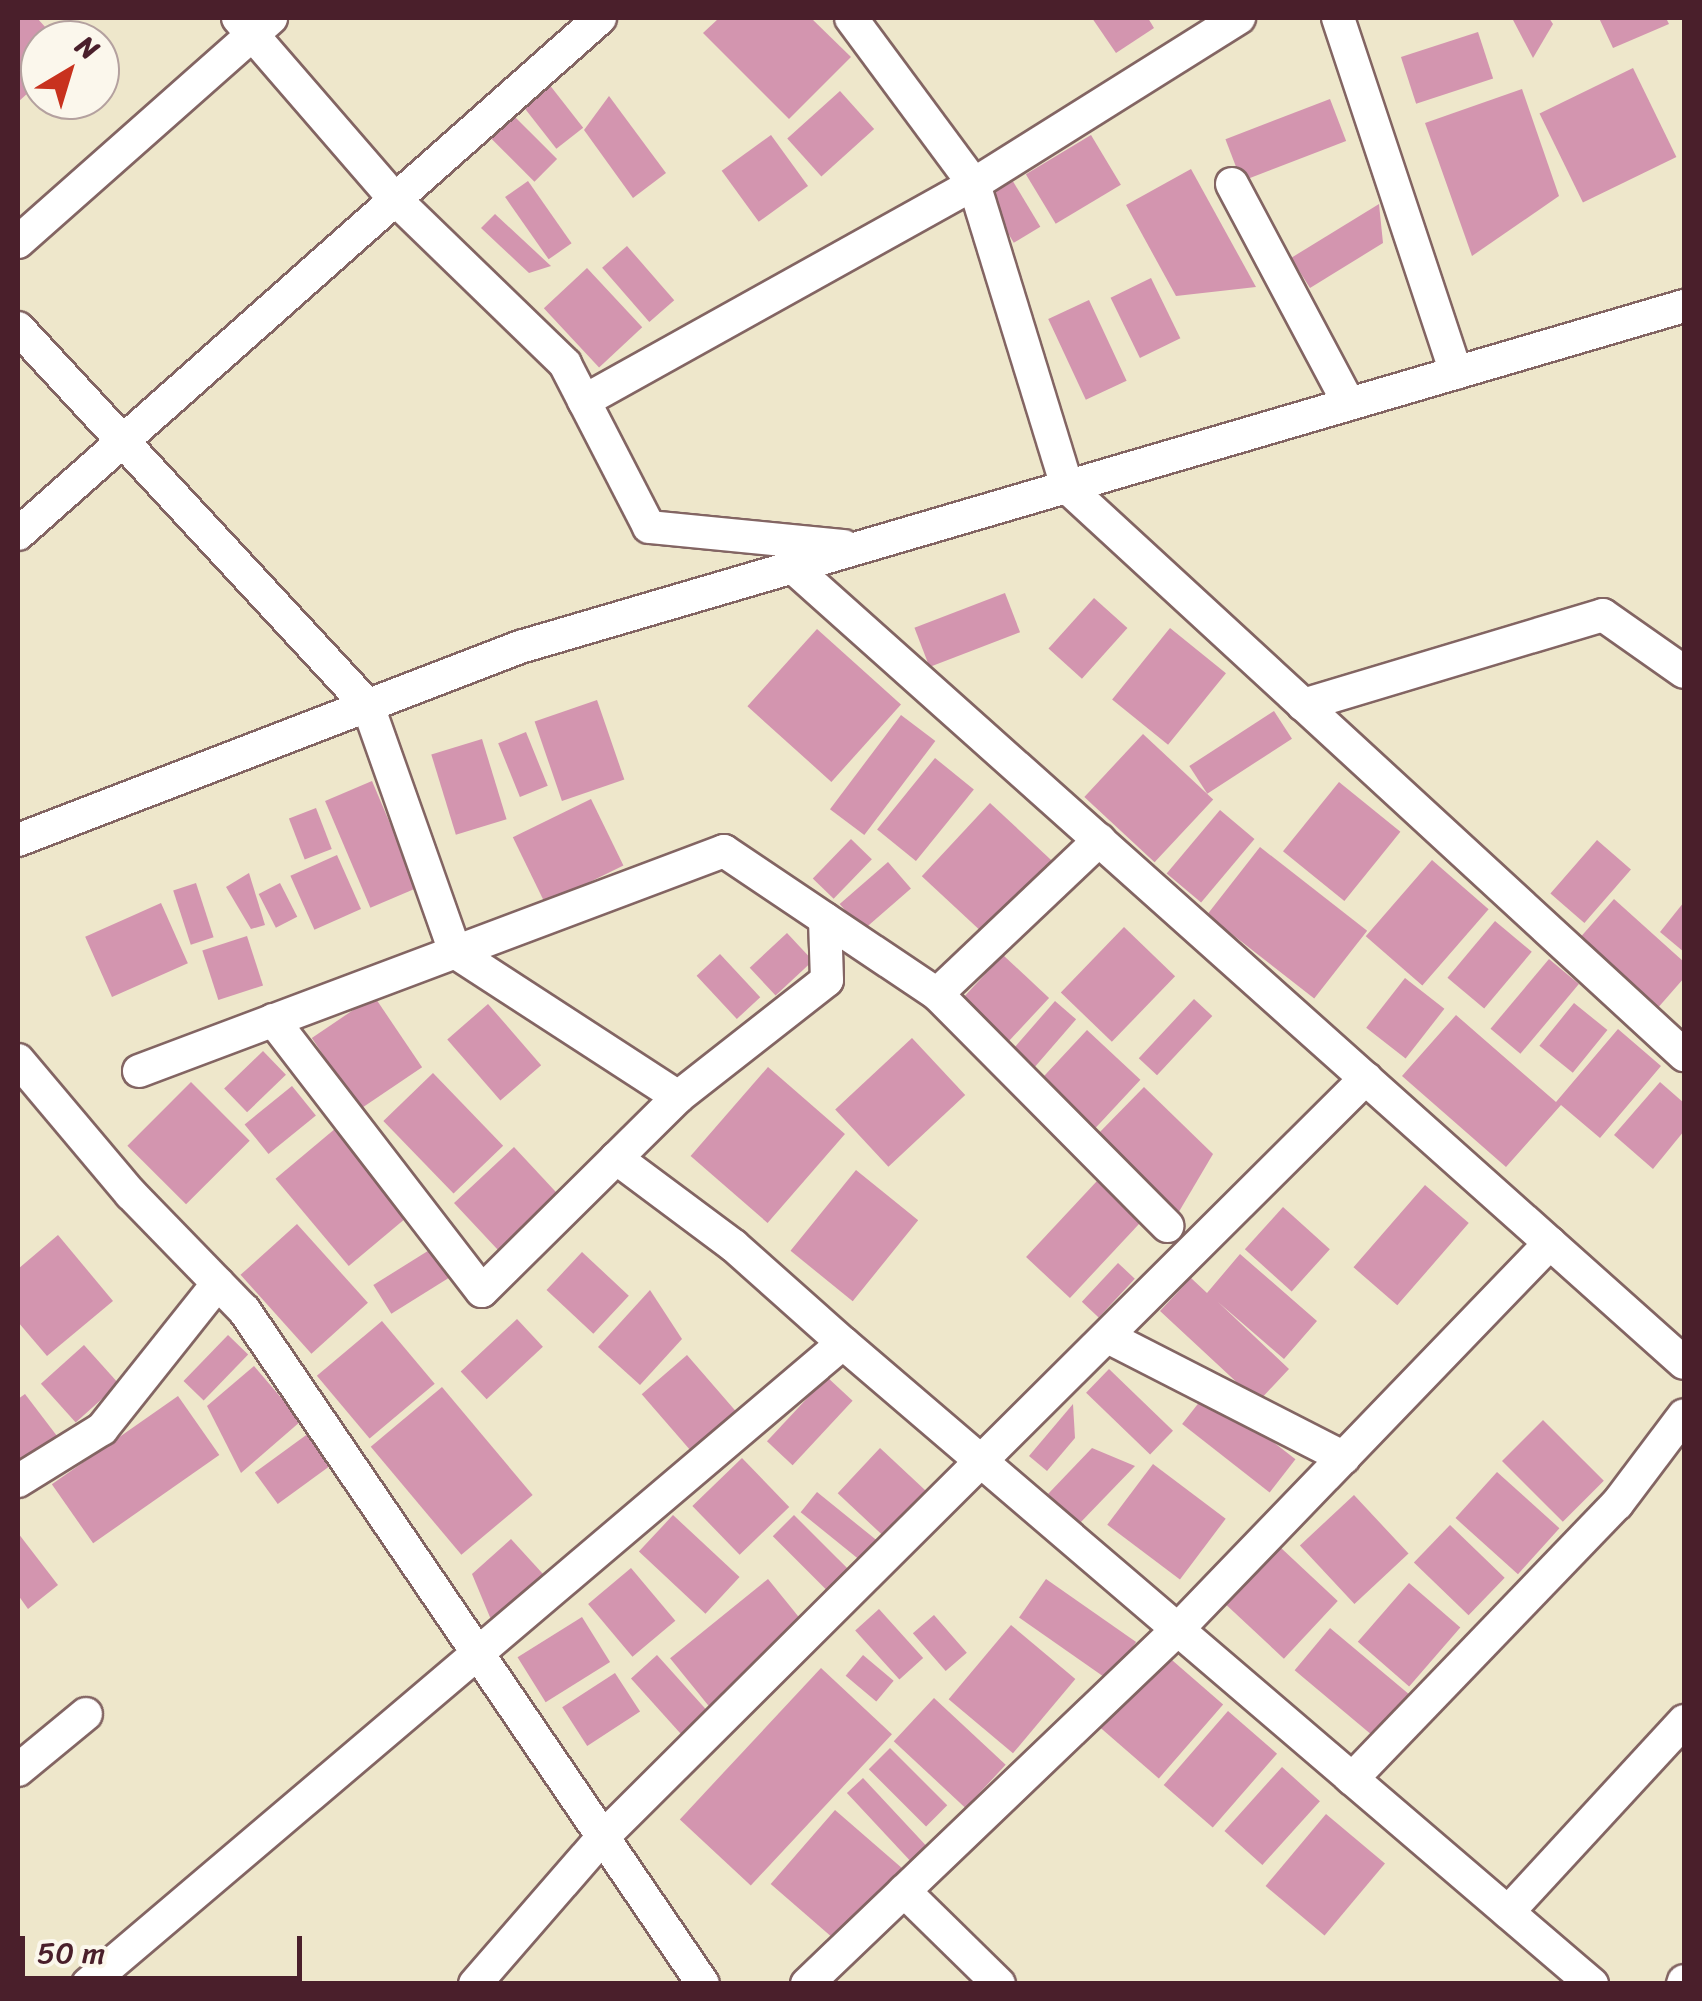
<!DOCTYPE html>
<html>
<head>
<meta charset="utf-8">
<style>
	body { margin:0 }
	#map { position:relative; width:1702px; height:2001px; overflow:hidden; background:#eee7cb; font-family:Sriracha,sans-serif }
	div>[style] { position:absolute }
	[style*='--x'] { left:calc(var(--x)*1px); top:calc(var(--y)*1px); width:calc(var(--w)*1px); rotate:calc(var(--a)*1deg) }
	.building>* { inset:0; background:#d395af; transform-origin:0 0 }
	.roads { filter:drop-shadow(2px 0 #836563) drop-shadow(-2px 0 #836563) drop-shadow(0 2px #836563) drop-shadow(0 -2px #836563) }
	.minor>* { height:32px; margin:-16px; padding:0 16px; transform-origin:16px; border-radius:16px; background:#fff }
	span { translate:-50% -50%; white-space:nowrap; text-align:center; line-height:1.15; -webkit-text-stroke:8px #fbf7ec; paint-order:stroke }
	.frame { position:absolute; inset:0; border:20px solid #4a1f2b; pointer-events:none }
	.north { position:absolute; left:20px; top:20px; width:100px; height:100px; box-sizing:border-box; background:#fbf7ec; border:2px solid #b4a19f; border-radius:50%; rotate:38deg; font-size:28px; font-weight:700; line-height:40px; text-align:center; color:#4a1f2b }
	.north::after { content:''; display:block; margin:auto; width:35px; height:45px; background:#c8321e; clip-path:polygon(50% 0,100% 100%,50% 72%,0 100%) }
	.scale { position:absolute; left:20px; top:1936px; width:282px; height:45px; box-sizing:border-box; border:5px solid #4a1f2b; border-top:0; padding-left:12px; font-size:30px; line-height:35px; white-space:nowrap; color:#4a1f2b; -webkit-text-stroke:8px #fbf7ec; paint-order:stroke }
</style>
</head>
<body>
<div id="map">
	<div class="building">
		<div style="clip-path:polygon(18px 18px,37px 18px,57px 40px,40px 40px,40px 82px,18px 102px)"></div>
		<div style="clip-path:polygon(719px 18px,811px 18px,851px 57px,789px 119px,703px 33px)"></div>
		<div style="clip-path:polygon(1092px 18px,1148px 18px,1154px 28px,1116px 53px)"></div>
		<div style="clip-path:polygon(1512px 18px,1549px 18px,1553px 24px,1533px 58px)"></div>
		<div style="clip-path:polygon(1599px 18px,1666px 18px,1669px 24px,1613px 48px)"></div>
		<div style="left:1478px;top:32px;width:49px;height:81px;rotate:72deg"></div>
		<div style="left:1633px;top:68px;width:99px;height:104px;rotate:64deg"></div>
		<div style="left:545px;top:79px;width:62px;height:34px;rotate:52deg"></div>
		<div style="clip-path:polygon(1522px 89px,1559px 196px,1472px 256px,1425px 123px)"></div>
		<div style="left:840px;top:91px;width:51px;height:71px;rotate:48deg"></div>
		<div style="clip-path:polygon(609px 96px,666px 173px,633px 198px,584px 130px)"></div>
		<div style="left:1330px;top:99px;width:45px;height:112px;rotate:69deg"></div>
		<div style="left:509px;top:111px;width:68px;height:32px;rotate:45deg"></div>
		<div style="left:771px;top:135px;width:63px;height:61px;rotate:54deg"></div>
		<div style="left:1091px;top:135px;width:58px;height:76px;rotate:59deg"></div>
		<div style="clip-path:polygon(1191px 169px,1256px 287px,1176px 296px,1126px 205px)"></div>
		<div style="left:1011px;top:178px;width:57px;height:31px;rotate:59deg"></div>
		<div style="left:528px;top:181px;width:76px;height:28px;rotate:55deg"></div>
		<div style="clip-path:polygon(1379px 204px,1383px 243px,1310px 288px,1291px 258px)"></div>
		<div style="clip-path:polygon(495px 214px,551px 266px,529px 273px,481px 228px)"></div>
		<div style="left:627px;top:246px;width:72px;height:33px;rotate:49deg"></div>
		<div style="left:587px;top:268px;width:81px;height:59px;rotate:47deg"></div>
		<div style="left:1151px;top:278px;width:67px;height:45px;rotate:64deg"></div>
		<div style="left:1089px;top:300px;width:89px;height:45px;rotate:65deg"></div>
		<div style="left:1005px;top:593px;width:42px;height:97px;rotate:69deg"></div>
		<div style="left:1094px;top:598px;width:45px;height:68px;rotate:42deg"></div>
		<div style="left:1170px;top:628px;width:72px;height:92px;rotate:39deg"></div>
		<div style="left:817px;top:629px;width:113px;height:104px;rotate:42deg"></div>
		<div style="left:597px;top:700px;width:84px;height:66px;rotate:71deg"></div>
		<div style="left:1274px;top:711px;width:33px;height:101px;rotate:57deg"></div>
		<div style="left:901px;top:715px;width:43px;height:118px;rotate:37deg"></div>
		<div style="left:526px;top:732px;width:58px;height:30px;rotate:68deg"></div>
		<div style="left:1143px;top:734px;width:96px;height:86px;rotate:43deg"></div>
		<div style="left:482px;top:739px;width:84px;height:53px;rotate:73deg"></div>
		<div style="left:935px;top:758px;width:50px;height:92px;rotate:39deg"></div>
		<div style="left:372px;top:781px;width:116px;height:51px;rotate:67deg"></div>
		<div style="left:1339px;top:782px;width:79px;height:89px;rotate:39deg"></div>
		<div style="left:591px;top:799px;width:74px;height:87px;rotate:64deg"></div>
		<div style="left:990px;top:803px;width:85px;height:100px;rotate:43deg"></div>
		<div style="left:316px;top:808px;width:44px;height:29px;rotate:69deg"></div>
		<div style="left:1220px;top:810px;width:45px;height:83px;rotate:40deg"></div>
		<div style="left:851px;top:839px;width:29px;height:55px;rotate:44deg"></div>
		<div style="left:1597px;top:840px;width:45px;height:71px;rotate:41deg"></div>
		<div style="left:1260px;top:847px;width:136px;height:86px;rotate:38deg"></div>
		<div style="left:337px;top:855px;width:59px;height:51px;rotate:66deg"></div>
		<div style="left:1432px;top:860px;width:75px;height:101px;rotate:41deg"></div>
		<div style="left:888px;top:862px;width:35px;height:64px;rotate:49deg"></div>
		<div style="clip-path:polygon(249px 873px,265px 925px,251px 929px,226px 887px)"></div>
		<div style="left:196px;top:883px;width:57px;height:24px;rotate:72deg"></div>
		<div style="left:280px;top:883px;width:38px;height:24px;rotate:63deg"></div>
		<div style="clip-path:polygon(1614px 899px,1684px 962px,1684px 978px,1656px 1010px,1578px 940px)"></div>
		<div style="clip-path:polygon(1684px 902px,1684px 952px,1660px 932px)"></div>
		<div style="left:161px;top:903px;width:66px;height:83px;rotate:66deg"></div>
		<div style="left:1495px;top:921px;width:48px;height:74px;rotate:40deg"></div>
		<div style="left:1124px;top:927px;width:71px;height:91px;rotate:44deg"></div>
		<div style="left:787px;top:933px;width:38px;height:51px;rotate:47deg"></div>
		<div style="left:247px;top:936px;width:52px;height:47px;rotate:72deg"></div>
		<div style="left:720px;top:954px;width:59px;height:32px;rotate:47deg"></div>
		<div style="left:1003px;top:955px;width:63px;height:66px;rotate:43deg"></div>
		<div style="left:1549px;top:959px;width:39px;height:91px;rotate:40deg"></div>
		<div style="left:1405px;top:978px;width:50px;height:63px;rotate:38deg"></div>
		<div style="left:374px;top:996px;width:86px;height:75px;rotate:56deg"></div>
		<div style="left:1194px;top:999px;width:25px;height:81px;rotate:43deg"></div>
		<div style="left:1055px;top:1001px;width:28px;height:66px;rotate:41deg"></div>
		<div style="left:1574px;top:1003px;width:43px;height:55px;rotate:39deg"></div>
		<div style="left:488px;top:1004px;width:81px;height:54px;rotate:49deg"></div>
		<div style="clip-path:polygon(1456px 1015px,1556px 1102px,1618px 1029px,1661px 1066px,1600px 1138px,1561px 1105px,1506px 1167px,1402px 1076px)"></div>
		<div style="left:1087px;top:1030px;width:73px;height:68px;rotate:43deg"></div>
		<div style="left:912px;top:1038px;width:78px;height:105px;rotate:47deg"></div>
		<div style="left:263px;top:1051px;width:33px;height:54px;rotate:46deg"></div>
		<div style="left:768px;top:1067px;width:102px;height:118px;rotate:41deg"></div>
		<div style="left:433px;top:1073px;width:101px;height:69px;rotate:46deg"></div>
		<div style="left:191px;top:1082px;width:83px;height:90px;rotate:45deg"></div>
		<div style="clip-path:polygon(1660px 1082px,1684px 1103px,1684px 1131px,1653px 1169px,1614px 1135px)"></div>
		<div style="left:292px;top:1086px;width:38px;height:61px;rotate:51deg"></div>
		<div style="clip-path:polygon(1144px 1087px,1213px 1154px,1177px 1215px,1096px 1136px)"></div>
		<div style="left:336px;top:1128px;width:114px;height:79px;rotate:50deg"></div>
		<div style="left:514px;top:1147px;width:71px;height:82px;rotate:47deg"></div>
		<div style="left:856px;top:1170px;width:80px;height:104px;rotate:39deg"></div>
		<div style="left:1097px;top:1181px;width:60px;height:104px;rotate:43deg"></div>
		<div style="left:1425px;top:1185px;width:58px;height:109px;rotate:41deg"></div>
		<div style="left:1283px;top:1207px;width:63px;height:57px;rotate:42deg"></div>
		<div style="left:297px;top:1224px;width:106px;height:76px;rotate:48deg"></div>
		<div style="clip-path:polygon(58px 1235px,113px 1301px,47px 1356px,18px 1322px,18px 1269px)"></div>
		<div style="left:431px;top:1249px;width:34px;height:68px;rotate:58deg"></div>
		<div style="left:582px;top:1252px;width:64px;height:52px;rotate:43deg"></div>
		<div style="clip-path:polygon(1240px 1254px,1317px 1321px,1284px 1359px,1218px 1302px,1289px 1369px,1258px 1402px,1160px 1311px,1191px 1278px,1207px 1293px)"></div>
		<div style="left:1118px;top:1263px;width:23px;height:53px;rotate:43deg"></div>
		<div style="clip-path:polygon(650px 1290px,682px 1339px,640px 1385px,598px 1347px)"></div>
		<div style="left:517px;top:1319px;width:38px;height:77px;rotate:47deg"></div>
		<div style="left:382px;top:1321px;width:82px;height:85px;rotate:50deg"></div>
		<div style="left:228px;top:1335px;width:28px;height:64px;rotate:44deg"></div>
		<div style="left:84px;top:1345px;width:52px;height:58px;rotate:48deg"></div>
		<div style="left:687px;top:1355px;width:84px;height:60px;rotate:49deg"></div>
		<div style="clip-path:polygon(254px 1366px,301px 1421px,241px 1473px,207px 1406px)"></div>
		<div style="left:1109px;top:1369px;width:89px;height:33px;rotate:44deg"></div>
		<div style="left:827px;top:1377px;width:35px;height:88px;rotate:43deg"></div>
		<div style="left:442px;top:1387px;width:141px;height:93px;rotate:50deg"></div>
		<div style="left:1208px;top:1391px;width:111px;height:42px;rotate:38deg"></div>
		<div style="clip-path:polygon(25px 1394px,57px 1436px,18px 1467px,18px 1399px)"></div>
		<div style="left:178px;top:1396px;width:72px;height:154px;rotate:55deg"></div>
		<div style="clip-path:polygon(1073px 1404px,1075px 1438px,1047px 1471px,1029px 1456px)"></div>
		<div style="left:1543px;top:1420px;width:86px;height:58px;rotate:45deg"></div>
		<div style="left:309px;top:1433px;width:39px;height:67px;rotate:54deg"></div>
		<div style="left:880px;top:1448px;width:71px;height:62px;rotate:43deg"></div>
		<div style="clip-path:polygon(1092px 1448px,1135px 1466px,1079px 1524px,1048px 1494px)"></div>
		<div style="left:742px;top:1458px;width:68px;height:69px;rotate:46deg"></div>
		<div style="left:1153px;top:1464px;width:91px;height:76px;rotate:37deg"></div>
		<div style="left:1497px;top:1472px;width:84px;height:62px;rotate:42deg"></div>
		<div style="left:817px;top:1492px;width:80px;height:26px;rotate:39deg"></div>
		<div style="left:1354px;top:1495px;width:80px;height:74px;rotate:47deg"></div>
		<div style="left:673px;top:1515px;width:91px;height:50px;rotate:43deg"></div>
		<div style="left:794px;top:1515px;width:86px;height:30px;rotate:45deg"></div>
		<div style="left:1450px;top:1525px;width:76px;height:52px;rotate:44deg"></div>
		<div style="clip-path:polygon(18px 1533px,58px 1585px,28px 1609px,18px 1595px)"></div>
		<div style="clip-path:polygon(511px 1539px,543px 1574px,492px 1622px,472px 1574px)"></div>
		<div style="left:1280px;top:1547px;width:79px;height:79px;rotate:43deg"></div>
		<div style="left:631px;top:1568px;width:69px;height:56px;rotate:50deg"></div>
		<div style="left:768px;top:1579px;width:65px;height:126px;rotate:51deg"></div>
		<div style="left:1046px;top:1579px;width:110px;height:47px;rotate:35deg"></div>
		<div style="left:1409px;top:1583px;width:68px;height:78px;rotate:41deg"></div>
		<div style="left:879px;top:1609px;width:66px;height:32px;rotate:48deg"></div>
		<div style="left:934px;top:1615px;width:50px;height:28px;rotate:49deg"></div>
		<div style="left:582px;top:1617px;width:53px;height:76px;rotate:58deg"></div>
		<div style="left:1011px;top:1625px;width:84px;height:97px;rotate:40deg"></div>
		<div style="left:1330px;top:1628px;width:104px;height:55px;rotate:40deg"></div>
		<div style="left:1165px;top:1654px;width:77px;height:98px;rotate:41deg"></div>
		<div style="left:657px;top:1655px;width:76px;height:35px;rotate:48deg"></div>
		<div style="left:863px;top:1655px;width:40px;height:27px;rotate:40deg"></div>
		<div style="left:821px;top:1668px;width:97px;height:207px;rotate:43deg"></div>
		<div style="left:615px;top:1673px;width:46px;height:63px;rotate:57deg"></div>
		<div style="left:934px;top:1698px;width:98px;height:59px;rotate:43deg"></div>
		<div style="left:1228px;top:1711px;width:65px;height:98px;rotate:41deg"></div>
		<div style="left:890px;top:1748px;width:81px;height:30px;rotate:45deg"></div>
		<div style="left:1282px;top:1767px;width:51px;height:86px;rotate:42deg"></div>
		<div style="left:863px;top:1778px;width:93px;height:22px;rotate:47deg"></div>
		<div style="left:835px;top:1810px;width:92px;height:98px;rotate:41deg"></div>
		<div style="left:1326px;top:1814px;width:77px;height:94px;rotate:40deg"></div>
	</div>
	<div class="roads">
		<div class="minor">
			<div style="--x:238;--y:18;--w:240;--a:49.1"></div>
			<div style="--x:395;--y:199;--w:237;--a:44.1"></div>
			<div style="--x:565;--y:364;--w:183;--a:62.7"></div>
			<div style="--x:649;--y:527;--w:196;--a:5.6"></div>
			<div style="--x:851;--y:18;--w:207;--a:53.5"></div>
			<div style="--x:974;--y:184;--w:317;--a:72.9"></div>
			<div style="--x:1067;--y:487;--w:839;--a:42.63"></div>
			<div style="--x:1338;--y:18;--w:374;--a:71.6"></div>
			<div style="--x:1232;--y:184;--w:249;--a:62"></div>
			<div style="--x:18;--y:242;--w:338;--a:-41.5"></div>
			<div style="--x:18;--y:328;--w:515;--a:47.2"></div>
			<div style="--x:368;--y:706;--w:261;--a:70.5"></div>
			<div style="--x:455;--y:952;--w:266;--a:33"></div>
			<div style="--x:584;--y:401;--w:446;--a:-29.1"></div>
			<div style="--x:974;--y:184;--w:313;--a:-32.1"></div>
			<div style="--x:18;--y:534;--w:778;--a:-41.56"></div>
			<div style="--x:794;--y:568;--w:1193;--a:41.77"></div>
			<div style="--x:1303;--y:705;--w:313;--a:-16.7"></div>
			<div style="--x:1603;--y:615;--w:99;--a:35.1"></div>
			<div style="--x:18;--y:840;--w:538;--a:-21.03"></div>
			<div style="--x:520;--y:647;--w:1213;--a:-16.33"></div>
			<div style="--x:937;--y:994;--w:327;--a:45.2"></div>
			<div style="--x:273;--y:1020;--w:342;--a:52.4"></div>
			<div style="--x:482;--y:1291;--w:276;--a:-44.7"></div>
			<div style="--x:678;--y:1097;--w:189;--a:-38.1"></div>
			<div style="--x:827;--y:980;--w:61;--a:-91.9"></div>
			<div style="--x:18;--y:1060;--w:175;--a:49.9"></div>
			<div style="--x:131;--y:1194;--w:162;--a:45.8"></div>
			<div style="--x:244;--y:1310;--w:815;--a:55.74"></div>
			<div style="--x:139;--y:1071;--w:625;--a:-20.61"></div>
			<div style="--x:724;--y:851;--w:257;--a:33.9"></div>
			<div style="--x:937;--y:994;--w:224;--a:-43.5"></div>
			<div style="--x:616;--y:1158;--w:147;--a:36.7"></div>
			<div style="--x:734;--y:1246;--w:146;--a:41.7"></div>
			<div style="--x:1108;--y:1337;--w:265;--a:27.1"></div>
			<div style="--x:18;--y:1481;--w:99;--a:-31.8"></div>
			<div style="--x:102;--y:1429;--w:186;--a:-51.5"></div>
			<div style="--x:18;--y:1770;--w:88;--a:-39.5"></div>
			<div style="--x:1352;--y:1779;--w:382;--a:-46.1"></div>
			<div style="--x:1617;--y:1504;--w:111;--a:-53"></div>
			<div style="--x:904;--y:1891;--w:133;--a:44.4"></div>
			<div style="--x:1508;--y:1912;--w:260;--a:-47.3"></div>
			<div style="--x:88;--y:1984;--w:990;--a:-40.33"></div>
			<div style="--x:843;--y:1343;--w:986;--a:40.56"></div>
			<div style="--x:475;--y:1984;--w:195;--a:-49"></div>
			<div style="--x:603;--y:1837;--w:1076;--a:-44.85"></div>
			<div style="--x:807;--y:1984;--w:513;--a:-43.74"></div>
			<div style="--x:1178;--y:1629;--w:536;--a:-46.06"></div>
			<div style="--x:1683;--y:1984;--w:3;--a:-72"></div>
		</div>
	</div>
	<div class="frame"></div>
	<div class="north">N</div>
	<div class="scale">50 m</div>
</div>
</body>
</html>
